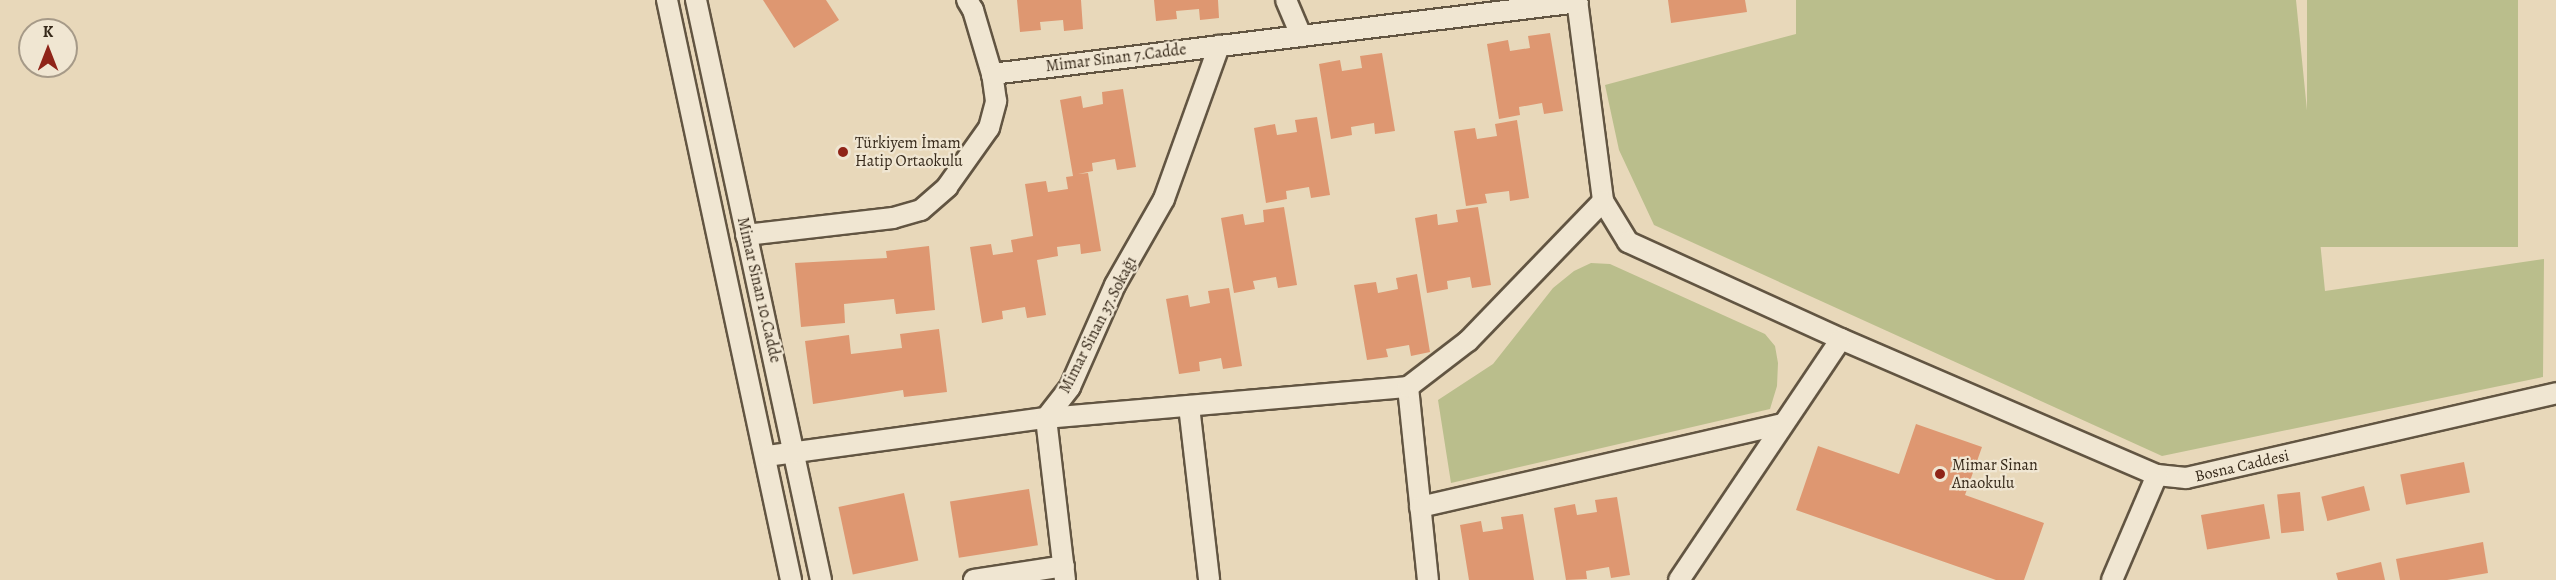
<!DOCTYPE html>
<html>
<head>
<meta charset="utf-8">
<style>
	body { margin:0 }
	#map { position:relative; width:2556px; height:580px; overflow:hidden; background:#e8d8ba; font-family:Alegreya,serif }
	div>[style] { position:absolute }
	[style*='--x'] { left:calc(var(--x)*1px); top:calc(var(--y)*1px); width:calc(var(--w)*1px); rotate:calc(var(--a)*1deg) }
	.green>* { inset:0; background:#babe8c; transform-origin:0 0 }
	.building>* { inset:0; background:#de9771; transform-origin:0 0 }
	.roads { filter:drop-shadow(2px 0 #625542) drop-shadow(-2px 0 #625542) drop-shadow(0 2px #625542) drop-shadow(0 -2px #625542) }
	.minor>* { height:20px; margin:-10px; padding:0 10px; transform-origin:10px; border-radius:10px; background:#f0e6d2 }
	.dots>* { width:16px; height:16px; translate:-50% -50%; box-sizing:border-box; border:3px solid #f0e6d2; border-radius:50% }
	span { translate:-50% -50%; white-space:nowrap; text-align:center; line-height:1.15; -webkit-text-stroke:4.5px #f0e6d2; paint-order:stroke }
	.street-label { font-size:16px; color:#36291a }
	.poi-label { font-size:16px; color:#36291a }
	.left { translate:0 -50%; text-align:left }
	.north { position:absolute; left:18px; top:18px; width:60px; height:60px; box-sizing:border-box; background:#f0e6d2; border:2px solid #a69a88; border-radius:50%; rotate:0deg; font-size:16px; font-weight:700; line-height:24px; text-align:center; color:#36291a }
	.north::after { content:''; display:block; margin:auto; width:21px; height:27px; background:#8f2418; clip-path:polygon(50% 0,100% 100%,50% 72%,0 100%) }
</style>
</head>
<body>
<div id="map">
	<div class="green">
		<div style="clip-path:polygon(1796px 0,2296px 0,2325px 291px,2544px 259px,2543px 377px,2162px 456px,1654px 225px,1619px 150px,1605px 85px,1796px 34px)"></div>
		<div style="left:2307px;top:0;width:211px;height:247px"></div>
		<div style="clip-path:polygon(1591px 263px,1610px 264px,1765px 334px,1775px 346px,1778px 363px,1777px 386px,1770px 409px,1451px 483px,1438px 400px,1493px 364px,1553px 288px,1574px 271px)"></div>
	</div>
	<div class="building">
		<div style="clip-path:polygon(763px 0,826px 0,839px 20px,794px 48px)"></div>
		<div style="clip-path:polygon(1017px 0,1081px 0,1083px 29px,1064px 31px,1063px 20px,1040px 22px,1041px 30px,1020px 32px)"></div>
		<div style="clip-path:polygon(1154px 0,1218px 0,1219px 18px,1200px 20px,1199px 9px,1176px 11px,1177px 19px,1156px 21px)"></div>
		<div style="clip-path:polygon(1668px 0,1745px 0,1747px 12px,1671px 23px)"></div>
		<div style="clip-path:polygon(1550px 33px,1563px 111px,1544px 114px,1542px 103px,1519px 107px,1520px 115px,1499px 119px,1487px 44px,1508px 40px,1510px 51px,1530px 48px,1528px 36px)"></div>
		<div style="clip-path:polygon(1382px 53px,1395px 131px,1375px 134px,1374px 123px,1351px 127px,1352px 135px,1331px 139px,1319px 64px,1340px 60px,1342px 71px,1362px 68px,1360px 56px)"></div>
		<div style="clip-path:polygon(1123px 89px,1136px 167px,1117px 170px,1115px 159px,1092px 163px,1093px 171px,1078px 174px,1088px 173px,1101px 251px,1081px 254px,1080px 244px,1057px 247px,1058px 256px,1037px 260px,1046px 315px,1027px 318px,1025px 307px,1002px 311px,1003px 319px,982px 323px,970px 247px,991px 244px,993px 255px,1013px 252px,1011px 240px,1033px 236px,1025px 184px,1046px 181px,1048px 192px,1068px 189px,1066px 177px,1073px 176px,1060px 100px,1081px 96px,1083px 108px,1103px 104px,1102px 92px)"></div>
		<div style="clip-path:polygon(1317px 117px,1330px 195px,1311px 198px,1309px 187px,1286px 191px,1287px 199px,1266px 203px,1254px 128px,1275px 124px,1277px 135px,1297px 132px,1295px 120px)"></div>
		<div style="clip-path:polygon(1517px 120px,1529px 198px,1510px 201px,1509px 191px,1485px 194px,1487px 203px,1466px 206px,1454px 131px,1475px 128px,1477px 139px,1497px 136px,1495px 124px)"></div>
		<div style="clip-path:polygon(1284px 207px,1297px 285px,1278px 288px,1276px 277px,1253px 281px,1255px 289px,1234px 293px,1221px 218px,1243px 214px,1245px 225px,1264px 222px,1263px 210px)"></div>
		<div style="clip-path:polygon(1478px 207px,1491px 285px,1472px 288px,1470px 277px,1447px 281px,1448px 289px,1427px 293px,1415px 218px,1437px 214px,1438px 225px,1458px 222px,1456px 210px)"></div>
		<div style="clip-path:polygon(929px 246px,935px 310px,896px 314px,894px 299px,844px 304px,845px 323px,801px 327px,795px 263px,887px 258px,886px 251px)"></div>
		<div style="clip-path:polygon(1417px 274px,1430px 352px,1411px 356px,1409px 345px,1386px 349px,1388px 357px,1367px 360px,1354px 285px,1376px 282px,1378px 293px,1398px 289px,1396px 278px)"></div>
		<div style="clip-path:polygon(1229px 288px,1242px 366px,1223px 369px,1221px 358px,1199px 362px,1200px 371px,1179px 374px,1166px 299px,1188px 295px,1190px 307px,1210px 303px,1208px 291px)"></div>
		<div style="clip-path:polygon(939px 329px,947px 392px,904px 397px,903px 390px,813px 404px,805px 341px,849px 335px,851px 354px,902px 348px,900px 334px)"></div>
		<div style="clip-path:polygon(1916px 424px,1982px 447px,1965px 495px,2044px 523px,2024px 580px,1996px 580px,1796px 510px,1818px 446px,1899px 474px)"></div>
		<div style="left:2464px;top:462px;width:31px;height:65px;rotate:79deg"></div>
		<div style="left:2364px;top:486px;width:25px;height:44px;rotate:76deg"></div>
		<div style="left:1029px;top:489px;width:57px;height:80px;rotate:81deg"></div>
		<div style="left:2300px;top:492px;width:39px;height:23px;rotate:84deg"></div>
		<div style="left:904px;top:493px;width:69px;height:67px;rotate:78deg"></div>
		<div style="clip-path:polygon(1617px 497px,1630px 575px,1611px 578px,1609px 567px,1586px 571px,1587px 579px,1566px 580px,1554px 508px,1575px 504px,1577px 515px,1597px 512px,1595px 500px)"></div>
		<div style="left:2264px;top:504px;width:35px;height:64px;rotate:80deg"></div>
		<div style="clip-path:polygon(1523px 514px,1534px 580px,1469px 580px,1460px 525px,1481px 521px,1483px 532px,1503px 529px,1501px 517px)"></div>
		<div style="clip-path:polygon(2483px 542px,2488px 573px,2447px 580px,2400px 580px,2396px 559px)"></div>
		<div style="clip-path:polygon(2381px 562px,2385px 580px,2338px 580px,2336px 573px)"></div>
	</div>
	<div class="roads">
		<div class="minor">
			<div style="--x:667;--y:0;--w:593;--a:77.93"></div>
			<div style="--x:696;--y:0;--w:593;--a:77.84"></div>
			<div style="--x:967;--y:0;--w:12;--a:59"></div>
			<div style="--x:973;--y:10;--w:67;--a:73.5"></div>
			<div style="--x:1286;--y:0;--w:39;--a:67"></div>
			<div style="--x:1577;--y:0;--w:203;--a:82.6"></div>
			<div style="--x:1603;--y:201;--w:48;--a:58.6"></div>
			<div style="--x:1628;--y:242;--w:234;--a:24.5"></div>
			<div style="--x:1841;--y:339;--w:344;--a:23.3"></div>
			<div style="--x:2157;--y:475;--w:29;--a:6"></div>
			<div style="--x:2186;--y:478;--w:380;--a:-12.9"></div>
			<div style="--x:746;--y:235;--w:148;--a:-6.6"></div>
			<div style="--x:893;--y:218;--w:29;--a:-16"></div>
			<div style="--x:921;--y:210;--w:35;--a:-41"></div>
			<div style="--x:947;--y:187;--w:72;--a:-54.6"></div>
			<div style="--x:989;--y:128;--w:28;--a:-75"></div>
			<div style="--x:996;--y:101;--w:27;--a:-98"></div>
			<div style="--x:992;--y:74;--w:590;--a:-7"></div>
			<div style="--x:1408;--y:387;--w:194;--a:84.1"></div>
			<div style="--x:1189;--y:406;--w:175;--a:83.4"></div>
			<div style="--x:767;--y:456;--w:282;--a:-7.8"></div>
			<div style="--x:1046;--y:418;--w:363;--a:-4.9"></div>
			<div style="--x:1408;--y:387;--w:76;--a:-37.5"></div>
			<div style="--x:1468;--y:341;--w:194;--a:-46"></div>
			<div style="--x:1420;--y:507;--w:372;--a:-12.9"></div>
			<div style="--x:974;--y:580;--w:91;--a:-8.8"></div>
			<div style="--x:1065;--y:580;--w:163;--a:-96.7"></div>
			<div style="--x:1046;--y:418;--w:39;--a:-52"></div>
			<div style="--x:1070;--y:387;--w:111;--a:-66.2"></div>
			<div style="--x:1115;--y:285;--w:99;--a:-60.3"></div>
			<div style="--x:1164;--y:199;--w:163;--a:-70.2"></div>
			<div style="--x:1679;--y:580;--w:290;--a:-56.1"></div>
			<div style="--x:2112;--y:580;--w:114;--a:-66.8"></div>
		</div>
	</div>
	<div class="dots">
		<div style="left:843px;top:152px;background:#8f2418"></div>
		<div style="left:1940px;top:474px;background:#8f2418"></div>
	</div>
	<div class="street-label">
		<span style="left:1116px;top:58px;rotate:-7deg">Mimar Sinan 7.Cadde</span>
		<span style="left:759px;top:290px;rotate:77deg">Mimar Sinan 10.Cadde</span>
		<span style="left:1098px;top:325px;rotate:-63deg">Mimar Sinan 37.Sokağı</span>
		<span style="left:2242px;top:466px;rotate:-13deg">Bosna Caddesi</span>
	</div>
	<div class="poi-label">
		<span class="left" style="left:855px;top:152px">Türkiyem İmam<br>Hatip Ortaokulu</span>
		<span class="left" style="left:1952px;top:474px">Mimar Sinan<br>Anaokulu</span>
	</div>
	<div class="north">K</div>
</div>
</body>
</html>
